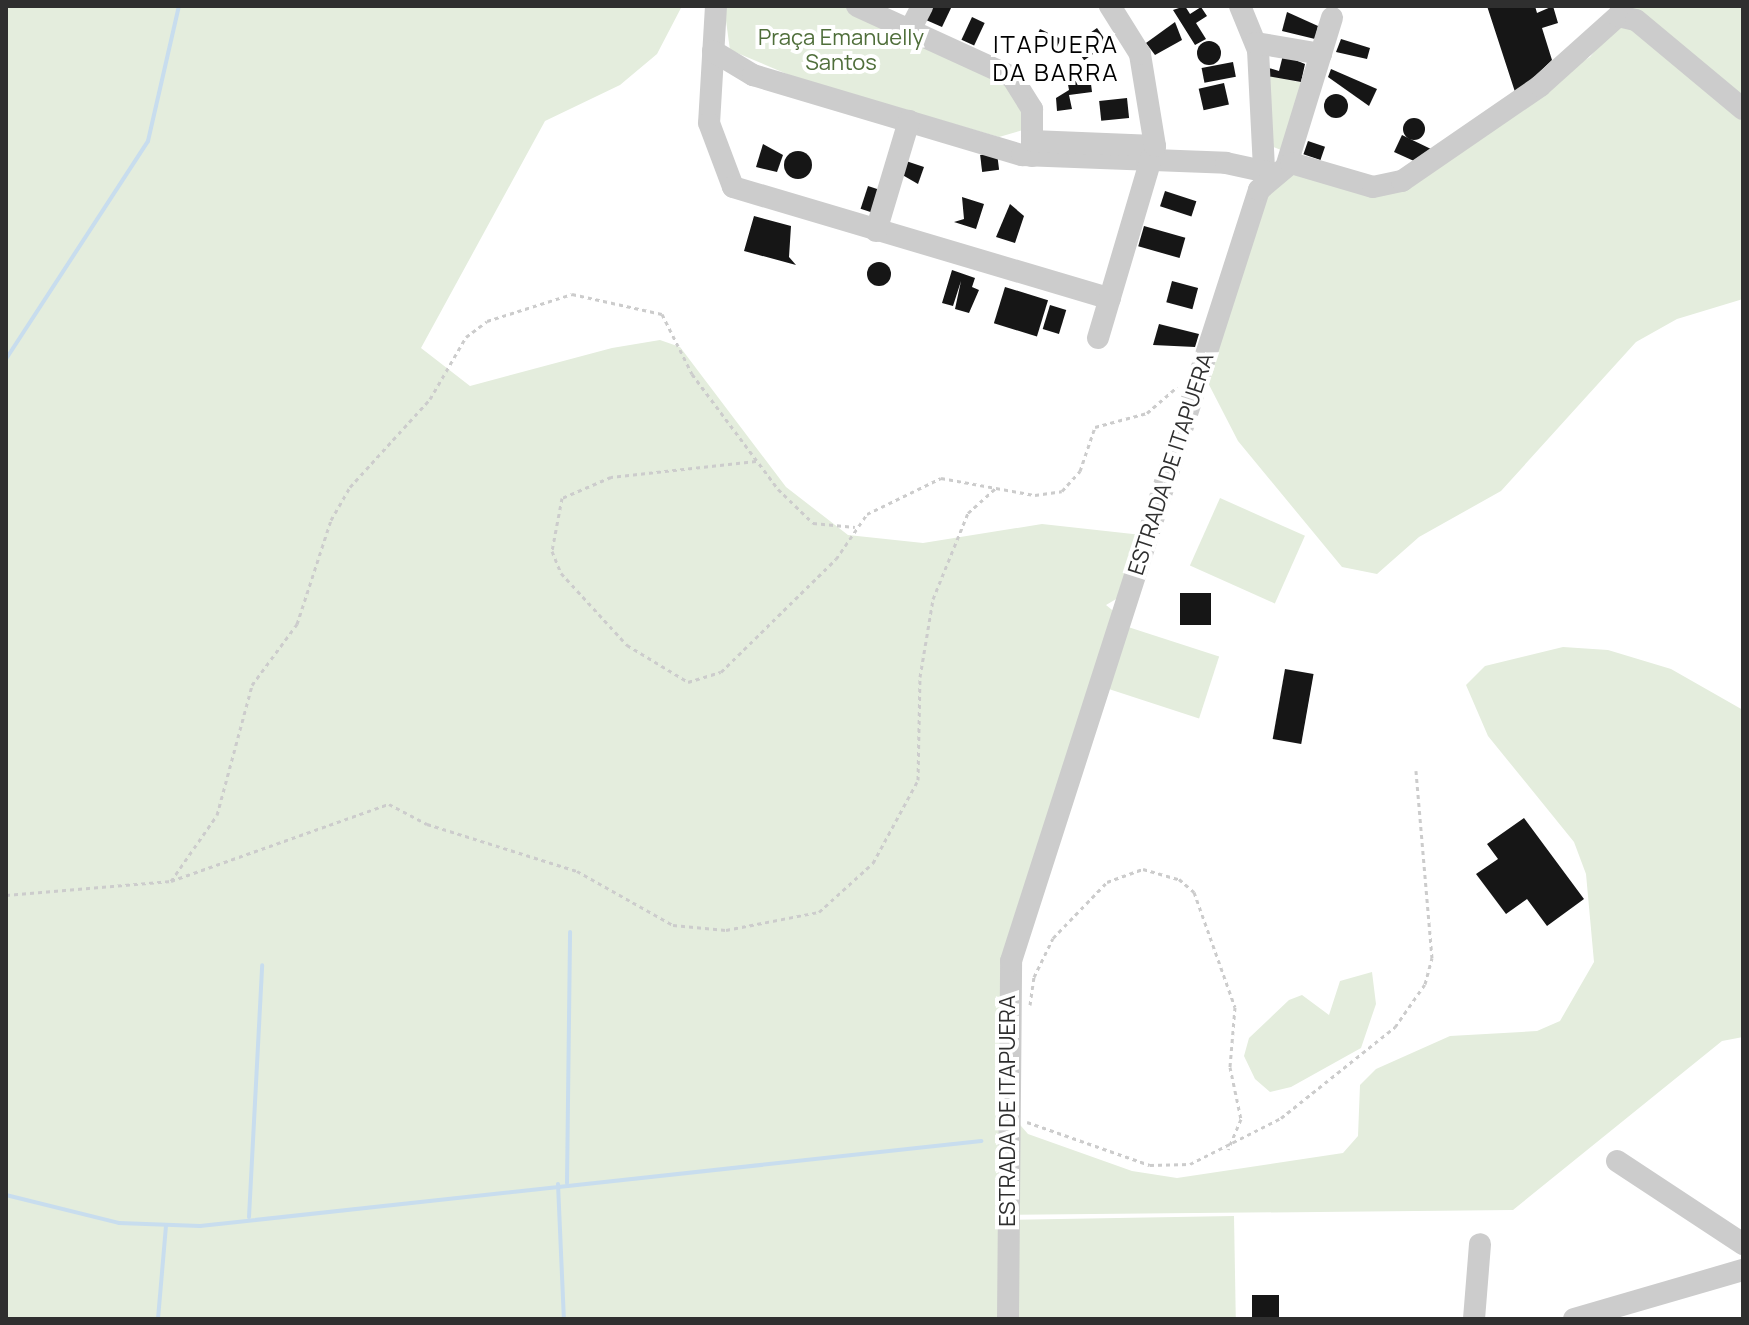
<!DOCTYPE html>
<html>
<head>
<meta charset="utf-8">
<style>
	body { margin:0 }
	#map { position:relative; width:1749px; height:1325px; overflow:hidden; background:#fff; font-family:Manrope,sans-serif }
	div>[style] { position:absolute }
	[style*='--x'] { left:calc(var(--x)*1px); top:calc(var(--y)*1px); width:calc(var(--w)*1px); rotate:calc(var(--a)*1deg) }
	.green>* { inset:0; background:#e4eddd; transform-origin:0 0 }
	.stream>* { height:4px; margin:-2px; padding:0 2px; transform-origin:2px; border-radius:2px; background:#c8ddee }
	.building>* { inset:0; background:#161616; transform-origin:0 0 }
	.round { border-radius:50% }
	.path>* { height:3px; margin-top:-1.5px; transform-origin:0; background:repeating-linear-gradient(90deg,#ccc 0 4px,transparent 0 8px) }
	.minor>* { height:22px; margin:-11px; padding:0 11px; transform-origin:11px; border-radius:11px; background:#ccc }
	span { translate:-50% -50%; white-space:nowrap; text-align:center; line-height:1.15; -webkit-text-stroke:8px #fff; paint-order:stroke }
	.park-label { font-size:22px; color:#4f6e3a }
	.street-label { font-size:22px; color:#2f2f2f }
	.neighbourhood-label { font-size:24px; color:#000; letter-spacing:2px }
	.frame { position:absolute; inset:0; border:8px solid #2f2f2f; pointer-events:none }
</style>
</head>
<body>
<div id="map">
	<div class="green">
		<div style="clip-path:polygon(6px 6px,682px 6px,657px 54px,620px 85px,545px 121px,421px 348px,470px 386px,612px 348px,660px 340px,680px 347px,786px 487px,848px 535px,923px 543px,1042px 524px,1142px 535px,1123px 595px,1106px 605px,1117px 614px,1012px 996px,1014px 1118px,1028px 1134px,1132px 1171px,1177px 1178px,1343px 1153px,1358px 1136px,1360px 1085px,1376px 1069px,1450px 1036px,1537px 1031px,1560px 1021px,1594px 962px,1586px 874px,1574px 842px,1488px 736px,1466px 685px,1485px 666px,1563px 647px,1608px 650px,1671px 669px,1743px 710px,1743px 1037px,1722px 1041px,1513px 1210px,1002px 1215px,1002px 1319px,6px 1319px)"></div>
		<div style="clip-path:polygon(724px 6px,846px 6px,1010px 83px,1021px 93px,1023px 130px,999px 137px,801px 80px,730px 50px)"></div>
		<div style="clip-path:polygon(1632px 6px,1743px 6px,1743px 299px,1677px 319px,1636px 342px,1501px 491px,1419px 537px,1377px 574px,1342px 567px,1238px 441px,1205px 377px,1270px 187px,1290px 169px,1369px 191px,1590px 57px)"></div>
		<div style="clip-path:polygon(1265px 75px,1308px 84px,1281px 150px,1271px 146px)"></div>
		<div style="left:1220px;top:498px;width:93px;height:74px;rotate:24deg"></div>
		<div style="left:1125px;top:626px;width:99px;height:65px;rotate:18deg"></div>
		<div style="clip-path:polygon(1372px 972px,1376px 1004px,1361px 1048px,1291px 1087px,1270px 1092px,1255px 1079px,1244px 1056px,1249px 1038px,1289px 1000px,1302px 995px,1329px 1015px,1340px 981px)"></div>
		<div style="left:1234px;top:1216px;width:103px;height:222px;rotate:89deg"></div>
	</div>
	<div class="stream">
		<div style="--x:6;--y:359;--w:260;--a:-56.9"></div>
		<div style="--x:148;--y:141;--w:139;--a:-77.1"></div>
		<div style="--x:567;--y:1183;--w:251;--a:-89.3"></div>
		<div style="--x:558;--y:1184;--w:135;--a:87.5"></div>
		<div style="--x:6;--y:1195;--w:116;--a:13.9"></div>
		<div style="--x:119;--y:1223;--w:81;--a:2.1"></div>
		<div style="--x:200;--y:1226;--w:786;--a:-6.21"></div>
		<div style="--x:249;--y:1217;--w:252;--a:-87"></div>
		<div style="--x:158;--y:1319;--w:93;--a:-85.1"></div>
	</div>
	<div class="building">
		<div style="clip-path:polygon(927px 6px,952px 6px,942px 27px,926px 20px)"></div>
		<div style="clip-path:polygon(1185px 6px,1190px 14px,1201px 7px,1207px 16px,1196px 23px,1206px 39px,1195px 45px,1173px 10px)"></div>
		<div style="clip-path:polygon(1487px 6px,1535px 6px,1537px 13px,1553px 6px,1558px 23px,1542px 28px,1552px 60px,1516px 95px)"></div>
		<div style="clip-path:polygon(1287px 12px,1318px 26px,1315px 39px,1282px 31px)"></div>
		<div style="left:972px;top:17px;width:14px;height:25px;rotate:25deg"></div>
		<div style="clip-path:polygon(1175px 22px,1182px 40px,1155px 55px,1146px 43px)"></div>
		<div style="left:1097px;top:28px;width:19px;height:29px;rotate:55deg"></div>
		<div style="left:1040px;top:29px;width:23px;height:10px;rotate:25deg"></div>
		<div style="clip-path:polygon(1341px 39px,1370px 48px,1367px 59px,1336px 52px)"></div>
		<div class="round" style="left:1197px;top:41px;width:24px;height:24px"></div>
		<div style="clip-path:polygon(1283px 55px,1305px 64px,1301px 82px,1267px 76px,1269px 68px,1279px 71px)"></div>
		<div style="left:1233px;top:62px;width:15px;height:32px;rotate:79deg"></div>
		<div style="clip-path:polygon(1331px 69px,1377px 89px,1369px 106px,1328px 77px)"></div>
		<div style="clip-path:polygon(1090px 76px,1092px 92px,1069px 95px,1072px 109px,1057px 111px,1056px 98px,1069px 90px,1067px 79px)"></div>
		<div style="left:1224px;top:83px;width:22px;height:26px;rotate:77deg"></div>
		<div class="round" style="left:1324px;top:94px;width:24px;height:24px"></div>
		<div style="left:1127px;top:98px;width:20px;height:28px;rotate:84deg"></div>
		<div class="round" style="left:1403px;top:118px;width:22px;height:22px"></div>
		<div style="clip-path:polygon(1402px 135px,1433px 150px,1414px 161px,1394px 152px)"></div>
		<div style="left:1308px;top:141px;width:18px;height:14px;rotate:19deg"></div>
		<div style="clip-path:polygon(763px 144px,783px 155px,777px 172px,756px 167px)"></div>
		<div class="round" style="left:784px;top:151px;width:28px;height:28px"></div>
		<div style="left:997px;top:153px;width:17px;height:17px;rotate:83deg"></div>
		<div style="clip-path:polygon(903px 160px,924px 167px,918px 184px,899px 173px)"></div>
		<div style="left:868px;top:186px;width:16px;height:24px;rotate:18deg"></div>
		<div style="left:1165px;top:191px;width:33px;height:16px;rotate:18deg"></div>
		<div style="clip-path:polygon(962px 197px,984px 204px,976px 229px,954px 222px,964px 219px)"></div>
		<div style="clip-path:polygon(1010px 204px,1024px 216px,1015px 243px,996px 237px)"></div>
		<div style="clip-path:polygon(754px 216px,791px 226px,789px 257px,796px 265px,744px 251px)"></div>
		<div style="left:1144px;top:226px;width:43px;height:21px;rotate:16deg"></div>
		<div class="round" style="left:867px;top:262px;width:24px;height:24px"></div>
		<div style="clip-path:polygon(952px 270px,975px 278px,972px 287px,979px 290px,969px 313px,955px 309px,961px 281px,953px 306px,942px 303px)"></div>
		<div style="left:1172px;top:281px;width:27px;height:22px;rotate:15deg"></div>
		<div style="left:1005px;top:287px;width:45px;height:38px;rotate:17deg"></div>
		<div style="left:1050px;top:305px;width:17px;height:25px;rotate:17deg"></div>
		<div style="clip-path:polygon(1159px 324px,1199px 334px,1195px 347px,1153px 345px)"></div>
		<div style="left:1180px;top:593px;width:31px;height:32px"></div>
		<div style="left:1285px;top:669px;width:29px;height:71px;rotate:10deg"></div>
		<div style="clip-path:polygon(1524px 818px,1584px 899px,1547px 926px,1527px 899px,1506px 914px,1476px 874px,1498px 859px,1487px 844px)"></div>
		<div style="left:1279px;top:1295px;width:24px;height:27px;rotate:90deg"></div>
	</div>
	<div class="path">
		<div style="--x:756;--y:461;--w:146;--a:173.7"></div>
		<div style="--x:611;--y:477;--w:53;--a:156.8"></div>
		<div style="--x:562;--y:498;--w:54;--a:100.7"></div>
		<div style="--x:552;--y:551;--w:24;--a:68"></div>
		<div style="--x:561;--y:573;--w:98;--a:47.5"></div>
		<div style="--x:627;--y:645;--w:71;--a:31.2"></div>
		<div style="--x:688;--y:682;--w:34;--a:-17"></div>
		<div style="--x:721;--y:672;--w:161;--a:-44.5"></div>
		<div style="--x:836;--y:559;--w:55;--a:-55.4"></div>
		<div style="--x:867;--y:514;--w:82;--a:-25.9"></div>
		<div style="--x:941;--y:478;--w:96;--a:10.3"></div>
		<div style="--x:1035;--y:495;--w:27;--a:-8"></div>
		<div style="--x:1062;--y:491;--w:27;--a:-48"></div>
		<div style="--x:1080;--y:471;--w:46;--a:-71.2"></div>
		<div style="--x:1095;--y:427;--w:54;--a:-15.1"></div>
		<div style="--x:1147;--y:413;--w:40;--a:-41"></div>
		<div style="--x:171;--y:881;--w:80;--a:-55.1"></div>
		<div style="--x:217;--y:815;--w:135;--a:-74.9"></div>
		<div style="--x:252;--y:685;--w:76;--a:-53.6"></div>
		<div style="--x:297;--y:624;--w:109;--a:-71.9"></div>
		<div style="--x:331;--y:520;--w:38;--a:-60"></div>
		<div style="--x:350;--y:487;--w:119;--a:-47.7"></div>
		<div style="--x:430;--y:399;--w:72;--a:-59.9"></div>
		<div style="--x:466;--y:337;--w:26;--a:-37"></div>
		<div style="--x:487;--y:321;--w:89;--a:-17.6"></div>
		<div style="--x:572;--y:294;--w:92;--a:12.5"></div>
		<div style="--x:662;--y:314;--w:67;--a:63.4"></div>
		<div style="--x:692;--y:374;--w:144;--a:53.2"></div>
		<div style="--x:778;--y:489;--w:49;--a:44.2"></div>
		<div style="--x:813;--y:523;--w:42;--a:5.4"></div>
		<div style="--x:6;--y:895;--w:166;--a:-4.8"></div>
		<div style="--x:171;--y:881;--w:231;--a:-19.5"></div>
		<div style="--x:389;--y:804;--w:43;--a:27.8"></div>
		<div style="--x:427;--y:824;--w:157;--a:17.4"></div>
		<div style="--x:577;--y:871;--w:110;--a:29.4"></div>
		<div style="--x:673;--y:925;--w:53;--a:5.4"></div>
		<div style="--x:726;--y:930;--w:95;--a:-11"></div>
		<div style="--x:819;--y:912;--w:73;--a:-42.2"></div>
		<div style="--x:873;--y:863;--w:94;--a:-61.5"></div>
		<div style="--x:918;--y:780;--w:103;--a:-88.9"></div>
		<div style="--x:920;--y:677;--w:79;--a:-80.5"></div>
		<div style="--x:933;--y:599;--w:93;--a:-67.9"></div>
		<div style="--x:968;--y:513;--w:39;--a:-42"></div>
		<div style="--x:1030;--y:1005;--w:28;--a:-82"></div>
		<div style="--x:1034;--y:977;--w:43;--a:-64"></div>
		<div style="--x:1053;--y:938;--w:78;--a:-46"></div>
		<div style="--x:1107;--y:882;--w:38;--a:-20"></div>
		<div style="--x:1143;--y:869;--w:37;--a:16"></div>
		<div style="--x:1179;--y:879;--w:20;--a:41"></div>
		<div style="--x:1194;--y:892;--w:122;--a:70.4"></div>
		<div style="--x:1235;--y:1007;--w:60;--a:94.8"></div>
		<div style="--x:1230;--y:1067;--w:53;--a:78.1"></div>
		<div style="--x:1241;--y:1119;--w:33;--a:113"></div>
		<div style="--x:1027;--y:1122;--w:130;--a:19.3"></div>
		<div style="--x:1150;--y:1165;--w:40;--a:-1.4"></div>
		<div style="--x:1190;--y:1164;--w:102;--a:-26.8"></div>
		<div style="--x:1281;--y:1118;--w:146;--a:-38.6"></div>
		<div style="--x:1395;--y:1027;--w:52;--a:-55.1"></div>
		<div style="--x:1425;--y:984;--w:27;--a:-75"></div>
		<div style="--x:1432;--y:958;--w:188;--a:-94.9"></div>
	</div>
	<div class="minor">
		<div style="--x:716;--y:6;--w:117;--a:93.4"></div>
		<div style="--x:709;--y:123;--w:68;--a:69.4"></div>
		<div style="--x:733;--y:187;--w:393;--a:16.5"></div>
		<div style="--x:857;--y:6;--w:170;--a:24.6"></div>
		<div style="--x:1012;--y:77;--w:38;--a:58"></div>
		<div style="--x:1032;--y:109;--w:47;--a:90"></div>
		<div style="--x:1240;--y:6;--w:48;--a:67.8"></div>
		<div style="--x:1258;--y:50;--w:117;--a:87.1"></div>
		<div style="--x:910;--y:30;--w:27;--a:-63"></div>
		<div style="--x:1256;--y:43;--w:66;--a:9.6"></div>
		<div style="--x:713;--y:51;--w:47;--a:31"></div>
		<div style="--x:753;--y:75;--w:281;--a:16.6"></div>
		<div style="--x:1022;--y:155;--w:204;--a:2.2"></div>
		<div style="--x:1226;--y:163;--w:47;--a:12.3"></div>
		<div style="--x:1032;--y:141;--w:123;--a:2.3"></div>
		<div style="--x:1287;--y:164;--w:153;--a:-72.9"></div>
		<div style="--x:876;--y:231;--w:115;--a:-73.3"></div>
		<div style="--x:1098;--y:338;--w:200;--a:-73.5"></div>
		<div style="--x:1155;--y:146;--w:93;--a:-99.3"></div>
		<div style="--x:1140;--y:54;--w:57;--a:-122"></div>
		<div style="--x:1617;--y:1161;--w:151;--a:33.4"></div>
		<div style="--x:1008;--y:1319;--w:358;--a:-89.5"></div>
		<div style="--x:1011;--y:961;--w:810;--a:-72.17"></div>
		<div style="--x:1259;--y:190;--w:42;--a:-40.2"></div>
		<div style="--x:1291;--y:163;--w:85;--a:16.3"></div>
		<div style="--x:1373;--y:187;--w:30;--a:-12"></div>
		<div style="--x:1402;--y:181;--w:168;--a:-34.5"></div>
		<div style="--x:1540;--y:86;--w:105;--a:-41.9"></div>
		<div style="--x:1618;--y:16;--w:18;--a:13"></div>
		<div style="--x:1636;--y:20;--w:139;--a:39.8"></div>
		<div style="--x:1474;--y:1319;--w:75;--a:-85.4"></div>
		<div style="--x:1574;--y:1319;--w:176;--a:-16.2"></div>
	</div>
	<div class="park-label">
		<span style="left:841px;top:50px">Praça Emanuelly<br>Santos</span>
	</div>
	<div class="street-label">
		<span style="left:1171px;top:464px;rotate:-72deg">ESTRADA DE ITAPUERA</span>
		<span style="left:1008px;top:1111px;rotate:-90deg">ESTRADA DE ITAPUERA</span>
	</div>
	<div class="neighbourhood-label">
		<span style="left:1056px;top:58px">ITAPUERA<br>DA BARRA</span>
	</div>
	<div class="frame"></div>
</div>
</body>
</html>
